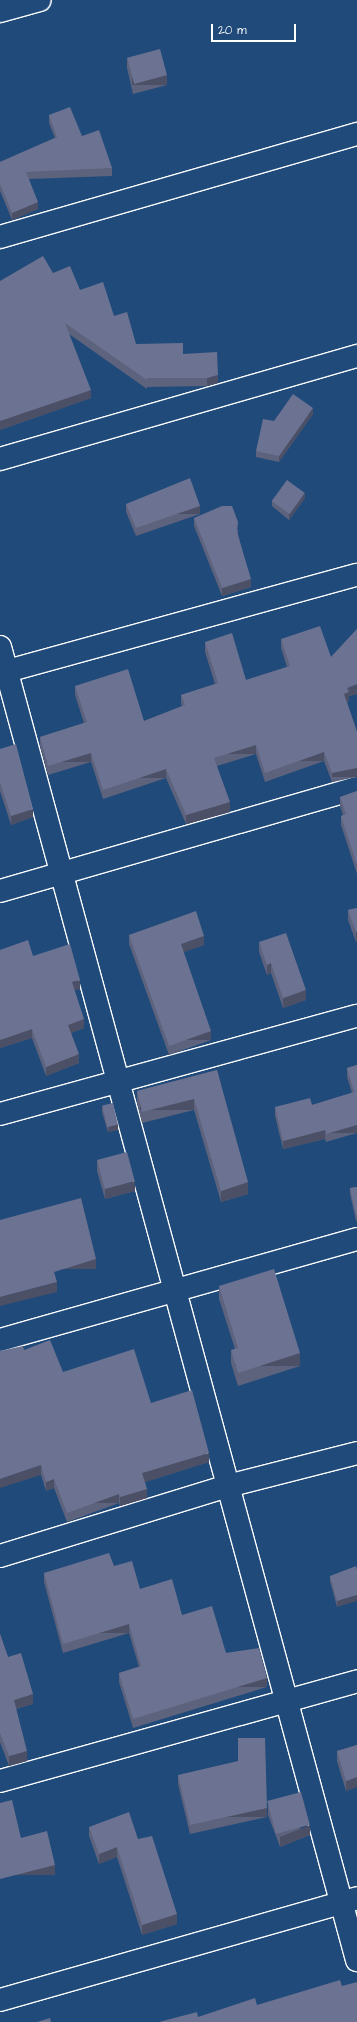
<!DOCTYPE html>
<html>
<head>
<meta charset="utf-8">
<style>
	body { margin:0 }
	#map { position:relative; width:357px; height:2022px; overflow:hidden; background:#1f4a7a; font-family:"Architects Daughter",sans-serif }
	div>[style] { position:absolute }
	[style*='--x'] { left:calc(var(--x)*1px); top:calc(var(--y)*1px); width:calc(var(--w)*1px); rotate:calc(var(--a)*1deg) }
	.roads { filter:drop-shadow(1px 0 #fff) drop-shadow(-1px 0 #fff) drop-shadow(0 1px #fff) drop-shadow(0 -1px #fff) }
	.street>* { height:22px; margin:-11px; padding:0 11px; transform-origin:11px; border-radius:11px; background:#1f4a7a }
	.wall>* { inset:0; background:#5d627d }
	.shaded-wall>* { inset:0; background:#4c5066; transform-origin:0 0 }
	.building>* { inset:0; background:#6c7291; transform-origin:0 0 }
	span { translate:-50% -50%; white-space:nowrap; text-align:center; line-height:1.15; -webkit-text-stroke:3.5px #1f4a7a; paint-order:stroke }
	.scale { position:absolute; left:211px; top:24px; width:85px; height:18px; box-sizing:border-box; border:2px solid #fff; border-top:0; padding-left:5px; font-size:12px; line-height:14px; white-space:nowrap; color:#fff; -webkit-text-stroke:3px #1f4a7a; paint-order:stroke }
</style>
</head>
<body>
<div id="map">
	<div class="roads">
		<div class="street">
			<div style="--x:0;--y:11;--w:41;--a:-15.4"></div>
			<div style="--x:0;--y:237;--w:372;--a:-16.1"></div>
			<div style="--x:0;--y:459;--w:372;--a:-16.1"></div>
			<div style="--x:0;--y:647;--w:1361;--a:74.79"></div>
			<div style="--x:0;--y:673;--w:370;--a:-15.4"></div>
			<div style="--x:0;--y:891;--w:372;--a:-16.1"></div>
			<div style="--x:0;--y:1114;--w:370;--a:-15.4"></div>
			<div style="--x:0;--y:1340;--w:371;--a:-15.8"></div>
			<div style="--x:0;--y:1556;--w:239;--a:-17.1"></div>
			<div style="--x:228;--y:1486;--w:133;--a:-14.3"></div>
			<div style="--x:0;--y:1781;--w:371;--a:-15.6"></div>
			<div style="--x:0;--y:2000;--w:371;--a:-15.9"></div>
		</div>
	</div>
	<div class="wall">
		<div style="clip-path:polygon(127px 58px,167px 85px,133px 94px,127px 68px)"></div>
		<div style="clip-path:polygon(49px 115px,82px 136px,112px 168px,112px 176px,29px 179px,38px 209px,12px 220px,0 191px,0 162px,55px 138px,49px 123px)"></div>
		<div style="clip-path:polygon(53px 273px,80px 290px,114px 316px,136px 344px,183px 354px,218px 383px,207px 386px,147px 387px,147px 389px,69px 334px,91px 398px,0 430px)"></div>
		<div style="clip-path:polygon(313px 414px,279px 462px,256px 457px,256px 451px,274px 421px)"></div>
		<div style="clip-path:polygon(305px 498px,289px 520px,272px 506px,272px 501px)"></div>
		<div style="clip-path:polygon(126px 504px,200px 514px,136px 536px,126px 512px)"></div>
		<div style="clip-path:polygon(194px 518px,238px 530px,238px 534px,251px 587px,222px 596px,194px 526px)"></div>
		<div style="clip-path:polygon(357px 629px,357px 694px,349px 696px,349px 701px,347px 702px,357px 732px,357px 777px,332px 782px,324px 761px,265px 782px,256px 754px,217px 766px,230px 812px,186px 824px,166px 778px,103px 799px,91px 762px,48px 775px,40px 746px,40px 737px,84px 723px,75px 695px,75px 686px,144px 721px,182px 706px,181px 704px,181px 695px,215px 684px,205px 652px,205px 642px,246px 680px,287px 667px,281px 648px,281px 639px,331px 657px)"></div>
		<div style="clip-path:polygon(0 749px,33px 817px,11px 825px,0 791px)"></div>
		<div style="clip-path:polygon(357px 791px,357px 874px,341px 825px,341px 816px,343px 815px,340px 806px,340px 797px)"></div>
		<div style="clip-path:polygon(357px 908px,357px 942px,356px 942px,348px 920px,348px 910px)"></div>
		<div style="clip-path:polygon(129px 935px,204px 945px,183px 952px,211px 1040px,169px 1055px,129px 944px)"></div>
		<div style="clip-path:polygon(259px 942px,306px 1000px,283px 1008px,271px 973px,267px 975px,259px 952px)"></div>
		<div style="clip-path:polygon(0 950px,33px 956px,80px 989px,74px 990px,84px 1028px,71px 1033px,79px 1063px,46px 1076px,32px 1038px,0 1048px)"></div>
		<div style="clip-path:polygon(357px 1065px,357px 1133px,326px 1142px,325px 1139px,283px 1149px,275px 1116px,275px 1107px,312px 1105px,352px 1093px,347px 1077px,347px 1068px)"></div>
		<div style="clip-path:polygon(217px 1070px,248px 1194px,221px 1202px,194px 1110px,142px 1123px,137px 1102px,137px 1091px)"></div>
		<div style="clip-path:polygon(102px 1106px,118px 1130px,108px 1132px,102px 1112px)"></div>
		<div style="clip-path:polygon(97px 1161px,135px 1191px,105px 1199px,97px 1171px)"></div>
		<div style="clip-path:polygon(357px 1187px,357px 1221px,356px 1221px,350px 1194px,350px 1188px)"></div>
		<div style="clip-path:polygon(219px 1286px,300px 1366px,238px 1386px,231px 1363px,231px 1350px,235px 1349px,219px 1299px)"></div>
		<div style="clip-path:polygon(24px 1350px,63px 1372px,151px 1403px,209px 1462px,145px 1482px,147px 1498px,120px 1506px,119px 1503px,67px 1522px,54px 1488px,46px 1491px,41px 1475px)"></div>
		<div style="clip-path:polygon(114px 1566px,140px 1589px,182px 1615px,267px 1687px,133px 1728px,119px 1682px,119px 1673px,139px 1667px,129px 1633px,63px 1653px,44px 1582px,44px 1573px)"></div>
		<div style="clip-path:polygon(357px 1570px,337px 1607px,330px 1581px,330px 1576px)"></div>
		<div style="clip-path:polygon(0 1634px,8px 1657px,33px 1704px,16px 1709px,27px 1761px,9px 1766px,0 1742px)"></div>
		<div style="clip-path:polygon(357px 1745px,357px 1787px,346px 1791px,337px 1761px,337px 1751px)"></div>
		<div style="clip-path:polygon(178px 1775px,267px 1817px,190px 1834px,178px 1784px)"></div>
		<div style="clip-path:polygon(268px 1805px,310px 1835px,280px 1847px,268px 1815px)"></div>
		<div style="clip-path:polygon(89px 1827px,138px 1839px,177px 1924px,142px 1935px,117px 1857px,99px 1864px,89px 1836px)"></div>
	</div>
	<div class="shaded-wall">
		<div style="left:167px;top:75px;width:10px;height:35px;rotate:90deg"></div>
		<div style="clip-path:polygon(38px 202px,38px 209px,12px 220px,12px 213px)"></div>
		<div style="clip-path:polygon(218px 375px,218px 383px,207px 386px,207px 378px)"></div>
		<div style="clip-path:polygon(91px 390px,91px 398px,0 430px,0 421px)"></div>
		<div style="clip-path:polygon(313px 408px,313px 414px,279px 462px,279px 456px)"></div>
		<div style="clip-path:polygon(305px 493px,305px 498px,289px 520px,289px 514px)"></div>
		<div style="left:200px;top:506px;width:8px;height:68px;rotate:90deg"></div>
		<div style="clip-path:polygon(251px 579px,251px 587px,222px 596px,222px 588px)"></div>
		<div style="clip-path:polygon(357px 684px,357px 694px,349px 696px,349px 701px,344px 703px,344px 694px,347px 688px)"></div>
		<div style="left:256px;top:745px;width:9px;height:44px;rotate:90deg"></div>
		<div style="left:324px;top:752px;width:9px;height:63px;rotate:90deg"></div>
		<div style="left:91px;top:753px;width:9px;height:45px;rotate:90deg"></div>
		<div style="left:357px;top:768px;width:9px;height:25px;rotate:90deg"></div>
		<div style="left:166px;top:769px;width:9px;height:66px;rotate:90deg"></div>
		<div style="clip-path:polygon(230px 802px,230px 812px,186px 824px,186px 815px)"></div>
		<div style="clip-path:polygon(33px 809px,33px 817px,11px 825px,11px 816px)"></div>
		<div style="left:356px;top:932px;width:1px;height:10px"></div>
		<div style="clip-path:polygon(204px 936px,204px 945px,181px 953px,181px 944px)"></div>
		<div style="clip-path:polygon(271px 963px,271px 973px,267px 975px,267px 965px)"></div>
		<div style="clip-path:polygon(80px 980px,80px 989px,72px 991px,72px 982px)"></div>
		<div style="clip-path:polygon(306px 990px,306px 1000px,283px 1008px,283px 998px)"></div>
		<div style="clip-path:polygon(84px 1019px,84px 1028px,68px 1034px,68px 1025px)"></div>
		<div style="clip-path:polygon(32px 1029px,32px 1038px,0 1048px,0 1040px)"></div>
		<div style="left:211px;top:1031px;width:9px;height:45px;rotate:90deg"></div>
		<div style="clip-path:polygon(79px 1054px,79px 1063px,46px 1076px,46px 1067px)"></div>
		<div style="left:194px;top:1099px;width:11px;height:54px;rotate:90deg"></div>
		<div style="clip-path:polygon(118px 1124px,118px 1130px,108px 1132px,108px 1127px)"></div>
		<div style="left:357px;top:1125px;width:8px;height:32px;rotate:90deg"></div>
		<div style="clip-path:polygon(325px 1130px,325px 1139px,283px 1149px,283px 1141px)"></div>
		<div style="clip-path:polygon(135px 1181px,135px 1191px,105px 1199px,105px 1189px)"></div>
		<div style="clip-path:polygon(248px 1182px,248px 1194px,221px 1202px,221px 1191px)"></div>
		<div style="left:96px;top:1259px;width:10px;height:44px;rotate:90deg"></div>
		<div style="clip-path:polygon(57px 1282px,57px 1292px,0 1306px,0 1297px)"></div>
		<div style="left:300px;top:1353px;width:13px;height:65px;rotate:90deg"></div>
		<div style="clip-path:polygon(209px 1453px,209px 1462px,142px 1483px,142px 1473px)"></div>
		<div style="clip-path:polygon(41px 1465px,41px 1475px,0 1488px,0 1479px)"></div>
		<div style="clip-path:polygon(54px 1479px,54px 1488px,46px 1491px,46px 1482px)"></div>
		<div style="clip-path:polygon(147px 1489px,147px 1498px,120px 1506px,120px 1497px)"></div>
		<div style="left:119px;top:1494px;width:9px;height:55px;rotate:90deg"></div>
		<div style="clip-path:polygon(357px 1595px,357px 1601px,337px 1607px,337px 1601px)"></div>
		<div style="left:129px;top:1624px;width:9px;height:69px;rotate:90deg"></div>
		<div style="left:267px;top:1678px;width:9px;height:140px;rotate:90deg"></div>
		<div style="clip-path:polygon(33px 1694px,33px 1704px,14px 1709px,14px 1700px)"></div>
		<div style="clip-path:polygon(27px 1751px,27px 1761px,9px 1766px,9px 1756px)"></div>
		<div style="clip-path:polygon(357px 1777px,357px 1787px,346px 1791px,346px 1781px)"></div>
		<div style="left:267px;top:1808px;width:9px;height:79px;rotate:90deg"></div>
		<div style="clip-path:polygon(310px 1825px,310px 1835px,280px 1847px,280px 1837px)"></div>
		<div style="clip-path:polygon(117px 1847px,117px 1857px,99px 1864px,99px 1854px)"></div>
		<div style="left:55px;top:1865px;width:10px;height:57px;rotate:90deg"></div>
		<div style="clip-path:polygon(177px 1914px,177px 1924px,142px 1935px,142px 1925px)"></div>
	</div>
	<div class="building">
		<div style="left:160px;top:49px;width:27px;height:34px;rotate:75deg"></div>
		<div style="clip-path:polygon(70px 107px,82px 136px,99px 130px,112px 168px,26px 172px,38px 202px,12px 213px,0 184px,0 162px,57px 137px,49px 115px)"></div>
		<div style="clip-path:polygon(43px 256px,53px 273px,70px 266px,80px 290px,103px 282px,114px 316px,127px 312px,136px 344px,183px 343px,183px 354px,217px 352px,218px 375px,207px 378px,147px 378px,147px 380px,65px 323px,91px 390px,0 421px,0 281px)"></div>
		<div style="clip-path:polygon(293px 394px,313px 408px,279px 456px,256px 451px,263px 419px,274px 421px)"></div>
		<div style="clip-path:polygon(190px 478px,200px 506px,136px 528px,126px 504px)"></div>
		<div style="left:287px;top:480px;width:22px;height:26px;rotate:36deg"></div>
		<div style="clip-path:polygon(222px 506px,232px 506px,238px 522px,237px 532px,251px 579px,222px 588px,194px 518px)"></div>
		<div style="clip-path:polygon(320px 626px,331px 657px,357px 629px,357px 684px,347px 688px,349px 692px,344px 694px,357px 732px,357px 768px,332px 773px,324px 752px,265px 773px,256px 745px,214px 758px,230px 802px,186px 815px,166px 769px,103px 790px,91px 753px,48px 766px,40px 737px,87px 722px,75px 686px,128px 669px,144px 721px,185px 705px,181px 695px,218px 683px,205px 642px,232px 633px,246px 680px,290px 666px,281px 639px)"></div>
		<div style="clip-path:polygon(16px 744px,33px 809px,11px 816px,0 782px,0 749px)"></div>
		<div style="clip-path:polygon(357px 791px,357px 865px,341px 816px,346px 814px,340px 797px)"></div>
		<div style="clip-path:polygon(357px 908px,357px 932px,356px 932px,348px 910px)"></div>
		<div style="clip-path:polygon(196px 911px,204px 936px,181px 944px,211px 1031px,169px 1046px,129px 935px)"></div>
		<div style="clip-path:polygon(286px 933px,306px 990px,283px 998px,271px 963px,267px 965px,259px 942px)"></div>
		<div style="clip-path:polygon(28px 940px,33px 956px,70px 944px,80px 980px,72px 982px,84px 1019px,68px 1025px,79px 1054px,46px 1067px,32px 1029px,0 1040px,0 950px)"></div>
		<div style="clip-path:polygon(357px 1065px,357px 1125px,326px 1134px,325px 1130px,283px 1141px,275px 1107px,310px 1098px,312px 1105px,354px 1092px,347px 1068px)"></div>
		<div style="clip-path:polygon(217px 1070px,248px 1182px,221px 1191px,194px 1099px,142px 1112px,137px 1091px)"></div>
		<div style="left:113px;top:1103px;width:22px;height:11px;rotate:77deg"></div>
		<div style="left:127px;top:1152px;width:30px;height:31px;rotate:75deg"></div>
		<div style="clip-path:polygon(357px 1187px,357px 1215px,356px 1215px,350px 1188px)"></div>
		<div style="clip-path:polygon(81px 1198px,96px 1259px,54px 1272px,57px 1282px,0 1297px,0 1220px)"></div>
		<div style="clip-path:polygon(274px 1269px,300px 1353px,238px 1373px,231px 1350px,238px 1348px,219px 1286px)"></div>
		<div style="clip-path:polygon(50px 1340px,63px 1372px,134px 1349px,151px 1403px,192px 1390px,209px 1453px,142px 1473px,147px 1489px,120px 1497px,119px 1494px,67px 1513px,54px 1479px,46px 1482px,41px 1465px,0 1479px,0 1351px,23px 1346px,24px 1350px)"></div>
		<div style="clip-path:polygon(109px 1553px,114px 1566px,132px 1561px,140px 1589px,172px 1579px,182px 1615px,212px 1606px,226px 1653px,259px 1648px,267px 1678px,133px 1719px,119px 1673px,141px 1666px,129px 1624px,63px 1644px,44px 1573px)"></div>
		<div style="clip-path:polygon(356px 1566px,357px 1570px,357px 1595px,337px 1601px,330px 1576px)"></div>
		<div style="clip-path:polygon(0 1634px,8px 1657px,21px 1653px,33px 1694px,14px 1700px,27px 1751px,9px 1756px,0 1733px)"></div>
		<div style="clip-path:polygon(238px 1738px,265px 1738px,267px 1808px,190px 1825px,178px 1775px,238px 1761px)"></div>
		<div style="clip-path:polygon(357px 1745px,357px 1777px,346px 1781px,337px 1751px)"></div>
		<div style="left:301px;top:1792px;width:34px;height:35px;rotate:75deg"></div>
		<div style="clip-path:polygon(12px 1800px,21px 1838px,47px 1831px,55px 1865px,0 1879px,0 1803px)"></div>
		<div style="clip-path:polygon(129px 1812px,138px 1839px,152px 1836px,177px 1914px,142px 1925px,117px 1847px,99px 1854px,89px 1827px)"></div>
		<div style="clip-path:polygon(340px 1980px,342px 1986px,357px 1982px,357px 2022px,159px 2022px,197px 2012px,198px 2017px,255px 1998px,257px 2005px)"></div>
		<div style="clip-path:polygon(50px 2018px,51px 2022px,37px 2022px)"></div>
	</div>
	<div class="scale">20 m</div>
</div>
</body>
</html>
